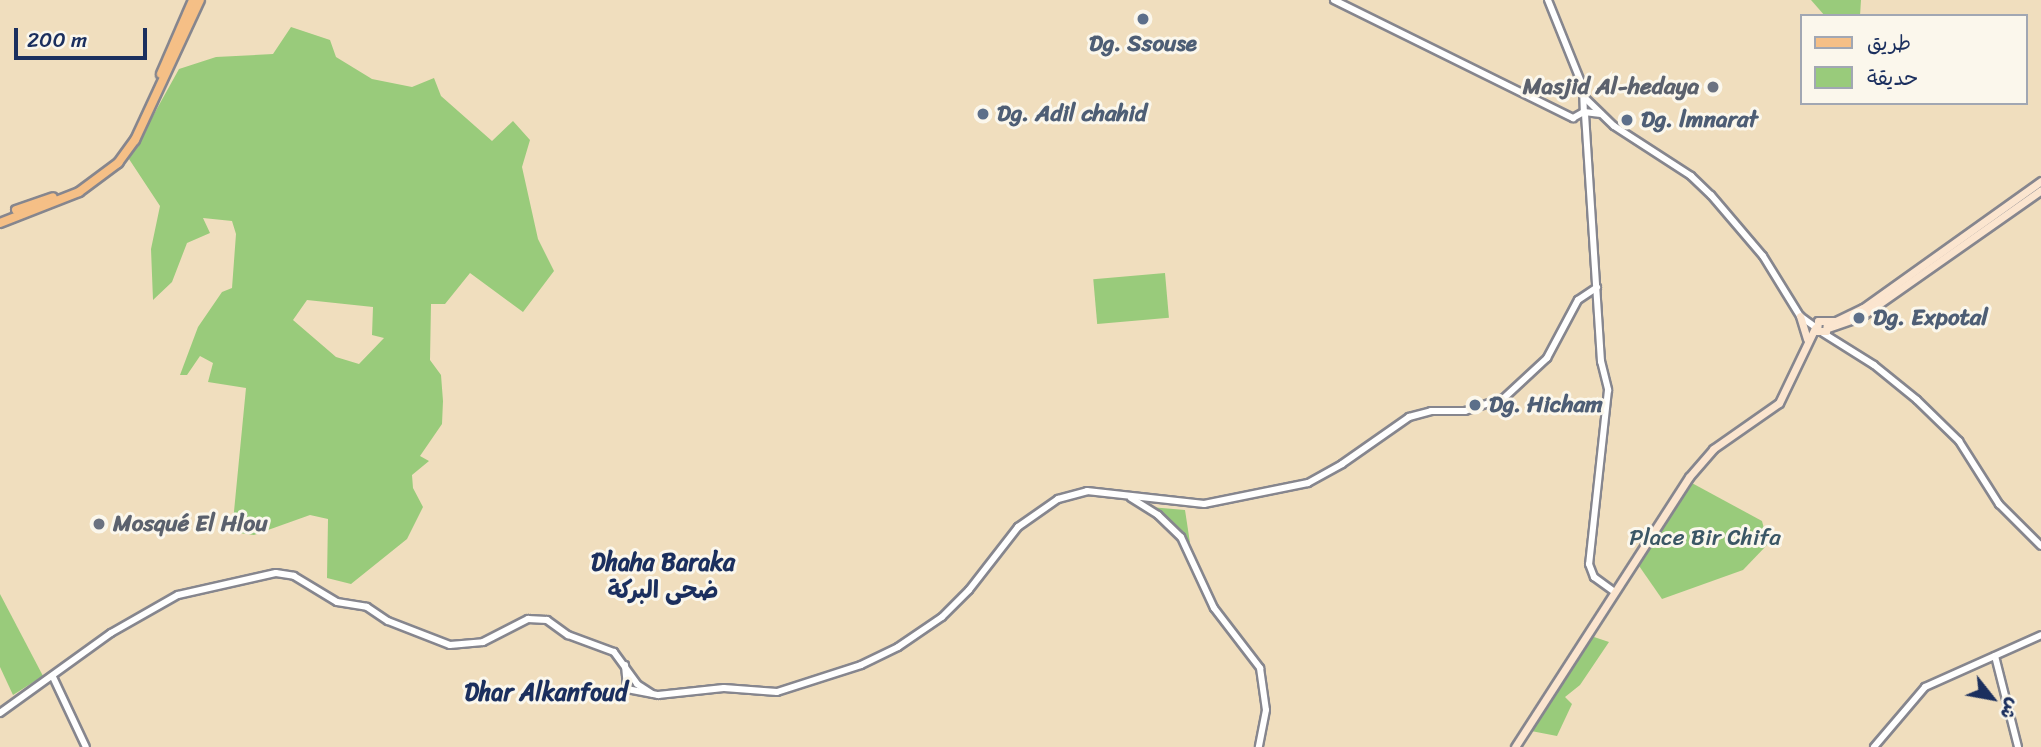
<!DOCTYPE html>
<html>
<head>
<meta charset="utf-8">
<style>
	body { margin:0 }
	#map { position:relative; width:2041px; height:747px; overflow:hidden; background:#f0debe; font-family:Sriracha,"Playpen Sans Arabic",sans-serif }
	div>[style] { position:absolute }
	[style*='--x'] { left:calc(var(--x)*1px); top:calc(var(--y)*1px); width:calc(var(--w)*1px); rotate:calc(var(--a)*1deg) }
	.green>* { inset:0; background:#99cb7b; transform-origin:0 0 }
	.roads { filter:drop-shadow(2px 0 #86868e) drop-shadow(-2px 0 #86868e) drop-shadow(0 2px #86868e) drop-shadow(0 -2px #86868e) }
	.tertiary>* { height:6px; margin:-3px; padding:0 3px; transform-origin:3px; border-radius:3px; background:#fff }
	.secondary>* { height:7px; margin:-3.5px; padding:0 3.5px; transform-origin:3.5px; border-radius:3.5px; background:#fbe5cf }
	.primary>* { height:8px; margin:-4px; padding:0 4px; transform-origin:4px; border-radius:4px; background:#f5bf86 }
	.dots>* { width:19px; height:19px; translate:-50% -50%; box-sizing:border-box; border:4px solid #fbf7ec; border-radius:50% }
	span { translate:-50% -50%; white-space:nowrap; text-align:center; line-height:1.15; -webkit-text-stroke:6px #fbf7ec; paint-order:stroke }
	.service-label { font-size:23px; color:#4e5e75; font-weight:700 }
	.left { translate:0 -50%; text-align:left }
	.worship-label { font-size:23px; color:#5b616d; font-weight:700 }
	.right { translate:-100% -50%; text-align:right }
	.park-label { font-size:23px; color:#3a5665 }
	.neighbourhood-label { font-size:24px; color:#1b2f5e; font-weight:700 }
	.legend { position:absolute; left:1800px; top:14px; width:228px; height:91px; box-sizing:border-box; background:#fbf7ec; border:2px solid #a1a7b3; margin:0; padding:9px 12px; list-style:none; font-size:21px; color:#1b2f5e }
	.legend li { display:flex; align-items:center; gap:14px; height:35px }
	.legend b { width:35px; border:2px solid #a1a7b3 }
	.north { position:absolute; left:1957px; top:663px; width:70px; height:70px; -webkit-text-stroke:5px #fbf7ec; paint-order:stroke; rotate:121deg; font-size:19px; font-weight:700; line-height:28px; text-align:center; color:#1b2f5e }
	.north::after { content:''; display:block; margin:auto; width:24px; height:32px; background:#1b2f5e; clip-path:polygon(50% 0,100% 100%,50% 72%,0 100%) }
	.scale { position:absolute; left:14px; top:28px; width:133px; height:32px; box-sizing:border-box; border:4px solid #1b2f5e; border-top:0; padding-left:9px; font-size:21px; line-height:24px; white-space:nowrap; color:#1b2f5e; -webkit-text-stroke:5px #fbf7ec; paint-order:stroke }
</style>
</head>
<body>
<div id="map">
	<div class="green">
		<div style="clip-path:polygon(1811px 0,1861px 0,1860px 16px,1825px 16px)"></div>
		<div style="clip-path:polygon(evenodd,291px 27px,330px 40px,336px 57px,372px 79px,412px 87px,434px 78px,441px 96px,492px 141px,513px 121px,530px 140px,522px 167px,538px 239px,554px 271px,523px 312px,470px 273px,445px 304px,431px 304px,430px 360px,441px 375px,443px 401px,442px 424px,420px 456px,429px 461px,412px 475px,413px 488px,423px 507px,407px 539px,351px 584px,327px 578px,328px 519px,310px 515px,254px 535px,232px 532px,246px 388px,208px 382px,213px 363px,200px 356px,187px 375px,180px 375px,198px 327px,222px 292px,232px 288px,236px 234px,232px 221px,203px 218px,210px 233px,187px 243px,172px 282px,153px 300px,151px 249px,160px 206px,129px 159px,179px 69px,216px 57px,273px 54px,291px 27px,307px 300px,373px 307px,372px 335px,384px 338px,359px 364px,336px 357px,293px 320px,307px 300px)"></div>
		<div style="left:1165px;top:273px;width:45px;height:72px;rotate:85deg"></div>
		<div style="clip-path:polygon(1690px 482px,1762px 521px,1768px 544px,1743px 570px,1662px 599px,1637px 563px)"></div>
		<div style="clip-path:polygon(1150px 507px,1185px 510px,1190px 543px)"></div>
		<div style="clip-path:polygon(0 594px,43px 676px,13px 695px,0 667px)"></div>
		<div style="clip-path:polygon(1591px 636px,1609px 642px,1580px 685px,1565px 697px,1572px 704px,1557px 736px,1526px 730px)"></div>
	</div>
	<div class="roads">
		<div class="tertiary">
			<div style="--x:1334;--y:0;--w:267;--a:26.3"></div>
			<div style="--x:1573;--y:118;--w:13;--a:-29"></div>
			<div style="--x:1548;--y:0;--w:94;--a:68.1"></div>
			<div style="--x:1583;--y:87;--w:25;--a:88"></div>
			<div style="--x:1584;--y:112;--w:17;--a:7"></div>
			<div style="--x:1585;--y:98;--w:40;--a:44"></div>
			<div style="--x:1614;--y:126;--w:92;--a:33"></div>
			<div style="--x:1691;--y:176;--w:28;--a:44"></div>
			<div style="--x:1711;--y:195;--w:80;--a:49.6"></div>
			<div style="--x:1763;--y:256;--w:70;--a:58.3"></div>
			<div style="--x:1800;--y:316;--w:19;--a:36"></div>
			<div style="--x:1585;--y:114;--w:248;--a:86.3"></div>
			<div style="--x:1601;--y:361;--w:30;--a:76"></div>
			<div style="--x:1608;--y:390;--w:175;--a:96.2"></div>
			<div style="--x:1589;--y:564;--w:14;--a:69"></div>
			<div style="--x:1594;--y:577;--w:24;--a:36"></div>
			<div style="--x:1823;--y:333;--w:60;--a:32.1"></div>
			<div style="--x:1874;--y:365;--w:55;--a:39.1"></div>
			<div style="--x:1917;--y:400;--w:59;--a:44.3"></div>
			<div style="--x:1959;--y:441;--w:75;--a:57.6"></div>
			<div style="--x:1999;--y:504;--w:59;--a:45"></div>
			<div style="--x:1131;--y:498;--w:32;--a:32"></div>
			<div style="--x:1158;--y:515;--w:32;--a:44"></div>
			<div style="--x:1181;--y:537;--w:78;--a:65.1"></div>
			<div style="--x:1214;--y:608;--w:76;--a:52.5"></div>
			<div style="--x:1260;--y:668;--w:42;--a:81.9"></div>
			<div style="--x:1266;--y:710;--w:38;--a:101"></div>
			<div style="--x:1995;--y:656;--w:94;--a:75.8"></div>
			<div style="--x:625;--y:665;--w:24;--a:85"></div>
			<div style="--x:627;--y:689;--w:32;--a:11"></div>
			<div style="--x:658;--y:695;--w:66;--a:-6.1"></div>
			<div style="--x:724;--y:688;--w:53;--a:4.3"></div>
			<div style="--x:777;--y:692;--w:88;--a:-17.8"></div>
			<div style="--x:861;--y:665;--w:41;--a:-25.9"></div>
			<div style="--x:898;--y:647;--w:53;--a:-34.3"></div>
			<div style="--x:942;--y:617;--w:38;--a:-45"></div>
			<div style="--x:969;--y:590;--w:80;--a:-52.1"></div>
			<div style="--x:1018;--y:527;--w:49;--a:-35"></div>
			<div style="--x:1058;--y:499;--w:30;--a:-15"></div>
			<div style="--x:1087;--y:491;--w:118;--a:6.3"></div>
			<div style="--x:1204;--y:504;--w:106;--a:-11.4"></div>
			<div style="--x:1308;--y:483;--w:39;--a:-29"></div>
			<div style="--x:1342;--y:464;--w:82;--a:-35"></div>
			<div style="--x:1409;--y:417;--w:23;--a:-15"></div>
			<div style="--x:1431;--y:411;--w:34;--a:0"></div>
			<div style="--x:1465;--y:411;--w:41;--a:-18.4"></div>
			<div style="--x:1504;--y:398;--w:59;--a:-42.9"></div>
			<div style="--x:1547;--y:358;--w:66;--a:-61.9"></div>
			<div style="--x:1578;--y:300;--w:23;--a:-34"></div>
			<div style="--x:53;--y:677;--w:77;--a:64.8"></div>
			<div style="--x:0;--y:713;--w:137;--a:-35.8"></div>
			<div style="--x:111;--y:633;--w:77;--a:-29.6"></div>
			<div style="--x:178;--y:595;--w:100;--a:-12.7"></div>
			<div style="--x:276;--y:573;--w:18;--a:9"></div>
			<div style="--x:294;--y:576;--w:50;--a:31.2"></div>
			<div style="--x:337;--y:602;--w:30;--a:9"></div>
			<div style="--x:367;--y:607;--w:25;--a:34"></div>
			<div style="--x:388;--y:621;--w:66;--a:21.2"></div>
			<div style="--x:450;--y:645;--w:33;--a:-5"></div>
			<div style="--x:483;--y:642;--w:51;--a:-27.1"></div>
			<div style="--x:528;--y:619;--w:19;--a:3"></div>
			<div style="--x:547;--y:620;--w:26;--a:36"></div>
			<div style="--x:568;--y:635;--w:49;--a:20.3"></div>
			<div style="--x:614;--y:652;--w:39;--a:54"></div>
			<div style="--x:637;--y:684;--w:17;--a:33"></div>
			<div style="--x:1874;--y:747;--w:79;--a:-49.6"></div>
			<div style="--x:1925;--y:687;--w:127;--a:-24.1"></div>
		</div>
		<div class="secondary">
			<div style="--x:1800;--y:316;--w:24;--a:73"></div>
			<div style="--x:1827;--y:322;--w:9;--a:96"></div>
			<div style="--x:1826;--y:331;--w:9;--a:180"></div>
			<div style="--x:1817;--y:331;--w:10;--a:-84"></div>
			<div style="--x:1818;--y:321;--w:18;--a:0"></div>
			<div style="--x:1836;--y:321;--w:30;--a:-26"></div>
			<div style="--x:1863;--y:308;--w:219;--a:-35.5"></div>
			<div style="--x:1828;--y:328;--w:36;--a:-19"></div>
			<div style="--x:1862;--y:316;--w:219;--a:-35.1"></div>
			<div style="--x:1515;--y:747;--w:321;--a:-57.2"></div>
			<div style="--x:1689;--y:477;--w:37;--a:-49"></div>
			<div style="--x:1713;--y:449;--w:80;--a:-34.9"></div>
			<div style="--x:1779;--y:403;--w:83;--a:-64.4"></div>
		</div>
		<div class="primary">
			<div style="--x:161;--y:74;--w:81;--a:-66.6"></div>
			<div style="--x:16;--y:210;--w:39;--a:-19"></div>
			<div style="--x:0;--y:223;--w:85;--a:-21.4"></div>
			<div style="--x:79;--y:192;--w:49;--a:-36.6"></div>
			<div style="--x:118;--y:163;--w:29;--a:-54"></div>
			<div style="--x:135;--y:140;--w:154;--a:-65.1"></div>
		</div>
	</div>
	<div class="dots">
		<div style="left:1143px;top:19px;background:#5c6f8a"></div>
		<div style="left:1713px;top:87px;background:#6b7280"></div>
		<div style="left:983px;top:114px;background:#5c6f8a"></div>
		<div style="left:1627px;top:120px;background:#5c6f8a"></div>
		<div style="left:1859px;top:318px;background:#5c6f8a"></div>
		<div style="left:1475px;top:405px;background:#5c6f8a"></div>
		<div style="left:99px;top:524px;background:#6b7280"></div>
	</div>
	<div class="service-label">
		<span style="left:1143px;top:44px">Dg. Ssouse</span>
		<span class="left" style="left:997px;top:114px">Dg. Adil chahid</span>
		<span class="left" style="left:1641px;top:120px">Dg. lmnarat</span>
		<span class="left" style="left:1873px;top:318px">Dg. Expotal</span>
		<span class="left" style="left:1489px;top:405px">Dg. Hicham</span>
	</div>
	<div class="worship-label">
		<span class="right" style="left:1699px;top:87px">Masjid Al-hedaya</span>
		<span class="left" style="left:113px;top:524px">Mosqué El Hlou</span>
	</div>
	<div class="park-label">
		<span style="left:1705px;top:538px">Place Bir Chifa</span>
	</div>
	<div class="neighbourhood-label">
		<span style="left:663px;top:577px">Dhaha Baraka<br>ضحى البركة</span>
		<span style="left:546px;top:693px">Dhar Alkanfoud</span>
	</div>
	<ul class="legend">
	<li><b style="height:9px;background:#f5bf86"></b>طريق</li>
	<li><b style="height:19px;background:#99cb7b"></b>حديقة</li>
	</ul>
	<div class="north">ش</div>
	<div class="scale">200 m</div>
</div>
</body>
</html>
